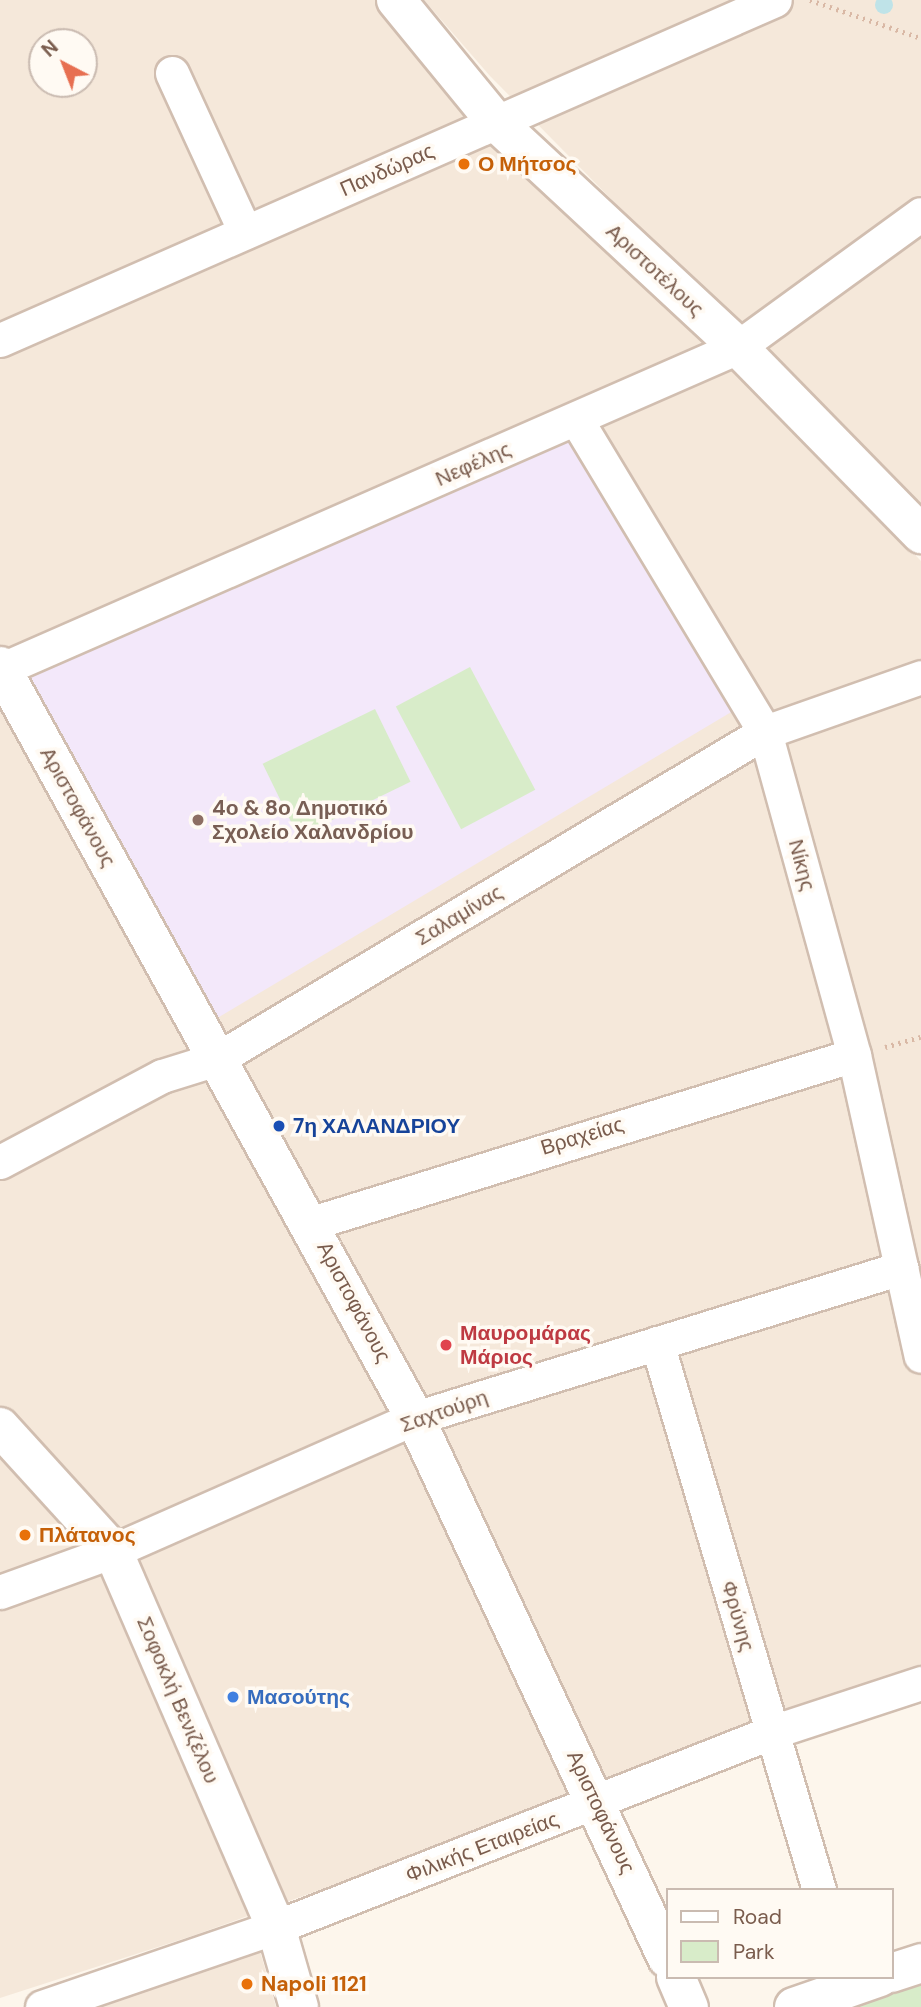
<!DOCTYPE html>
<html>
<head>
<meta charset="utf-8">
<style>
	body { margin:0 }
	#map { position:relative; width:921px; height:2007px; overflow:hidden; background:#fdf6ec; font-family:"DM Sans",sans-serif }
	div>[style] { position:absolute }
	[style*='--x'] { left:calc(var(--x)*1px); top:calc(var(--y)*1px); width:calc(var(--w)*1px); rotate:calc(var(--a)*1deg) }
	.residential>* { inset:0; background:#f5e8da }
	.education>* { inset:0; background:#f3e8fa }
	.green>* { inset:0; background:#d8ecc9; transform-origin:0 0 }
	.water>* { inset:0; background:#bfe3e8 }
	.round { border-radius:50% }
	.path>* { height:4.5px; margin-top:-2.25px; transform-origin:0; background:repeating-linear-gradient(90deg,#d9b8a5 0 2px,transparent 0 7px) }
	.roads { filter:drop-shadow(2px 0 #d1beb0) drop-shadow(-2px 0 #d1beb0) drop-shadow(0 2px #d1beb0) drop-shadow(0 -2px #d1beb0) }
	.minor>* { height:33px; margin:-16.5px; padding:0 16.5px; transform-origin:16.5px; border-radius:16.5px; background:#fff }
	.tertiary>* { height:38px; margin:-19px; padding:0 19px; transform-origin:19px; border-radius:19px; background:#fff }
	.dots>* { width:19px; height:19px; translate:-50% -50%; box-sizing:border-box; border:4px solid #fffaf3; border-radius:50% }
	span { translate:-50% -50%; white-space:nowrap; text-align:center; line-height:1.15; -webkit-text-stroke:7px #fffaf3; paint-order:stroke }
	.food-label { font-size:21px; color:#c56008; font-weight:700 }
	.left { translate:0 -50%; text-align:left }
	.street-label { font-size:21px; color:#7a5c4d }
	.education-label { font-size:21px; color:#785e54; font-weight:700 }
	.transit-label { font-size:21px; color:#164399; font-weight:700 }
	.health-label { font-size:21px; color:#be3a42; font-weight:700 }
	.shop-label { font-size:21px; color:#366cbe; font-weight:700 }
	.legend { position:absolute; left:666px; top:1888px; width:228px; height:91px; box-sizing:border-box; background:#fffaf3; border:2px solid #cabbb1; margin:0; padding:9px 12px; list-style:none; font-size:21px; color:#7a5c4d }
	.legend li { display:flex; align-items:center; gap:14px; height:35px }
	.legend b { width:35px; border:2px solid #cabbb1 }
	.north { position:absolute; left:28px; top:28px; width:70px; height:70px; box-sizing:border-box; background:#fffaf3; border:2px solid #cabbb1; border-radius:50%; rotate:318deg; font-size:19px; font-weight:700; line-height:28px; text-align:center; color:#7a5c4d }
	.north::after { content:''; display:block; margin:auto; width:24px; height:32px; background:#e76f51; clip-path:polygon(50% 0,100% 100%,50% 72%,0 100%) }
</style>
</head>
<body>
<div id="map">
	<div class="residential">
		<div style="clip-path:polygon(evenodd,0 0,379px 0,921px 561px,921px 1672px,195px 1935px,0 1998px,0 0,42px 42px,84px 42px,84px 84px,42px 84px,42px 42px)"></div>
		<div style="clip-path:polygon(424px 0,921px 0,921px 514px,490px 76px)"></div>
		<div style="clip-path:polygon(257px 1941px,276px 2007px,57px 2007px)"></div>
	</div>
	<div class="education">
		<div style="clip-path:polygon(569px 434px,733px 711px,214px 1020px,16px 681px)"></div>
	</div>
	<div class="green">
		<div style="left:470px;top:667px;width:139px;height:84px;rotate:62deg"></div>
		<div style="left:375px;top:709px;width:81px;height:125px;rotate:64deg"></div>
		<div style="clip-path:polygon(921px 1977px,921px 2007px,833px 2007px)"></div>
	</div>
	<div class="water">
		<div class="round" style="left:875px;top:-4px;width:18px;height:18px"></div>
	</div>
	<div class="path">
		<div style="--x:810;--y:0;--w:117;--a:18.9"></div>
		<div style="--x:885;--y:1047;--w:37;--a:-16"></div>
	</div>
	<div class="roads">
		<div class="minor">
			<div style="--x:172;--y:73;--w:175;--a:65.3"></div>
			<div style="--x:0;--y:340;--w:846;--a:-23.69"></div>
			<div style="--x:576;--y:419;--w:366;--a:58.9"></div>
			<div style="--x:765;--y:732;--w:335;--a:74.6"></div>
			<div style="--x:854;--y:1055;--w:308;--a:77.5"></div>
			<div style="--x:0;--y:670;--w:806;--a:-23.64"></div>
			<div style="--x:738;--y:347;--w:226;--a:-36"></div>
			<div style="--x:0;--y:1162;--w:183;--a:-28"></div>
			<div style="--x:162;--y:1076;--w:58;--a:-17.2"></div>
			<div style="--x:217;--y:1059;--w:638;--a:-30.83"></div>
			<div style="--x:765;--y:732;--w:165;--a:-19.4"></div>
			<div style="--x:312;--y:1223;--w:567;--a:-17.22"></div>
			<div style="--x:657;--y:1343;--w:570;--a:73.5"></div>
			<div style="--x:0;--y:1592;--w:120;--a:-19.9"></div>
			<div style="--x:113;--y:1551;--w:330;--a:-23.8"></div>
			<div style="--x:415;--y:1418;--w:509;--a:-17.15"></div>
			<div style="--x:42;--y:2007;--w:247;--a:-18.9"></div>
			<div style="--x:276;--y:1927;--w:533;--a:-21.46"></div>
			<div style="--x:772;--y:1732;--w:157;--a:-18.2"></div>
		</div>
		<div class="tertiary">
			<div style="--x:396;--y:0;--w:158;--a:50.7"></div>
			<div style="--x:496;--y:122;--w:330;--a:42.9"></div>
			<div style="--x:738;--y:347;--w:262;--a:45.6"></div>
			<div style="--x:0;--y:666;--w:859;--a:61.11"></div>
			<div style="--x:415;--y:1418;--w:596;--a:64.98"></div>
			<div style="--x:0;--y:1427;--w:168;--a:47.7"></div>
			<div style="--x:113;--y:1551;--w:410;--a:66.6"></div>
			<div style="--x:276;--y:1927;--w:83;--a:74"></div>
			<div style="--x:891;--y:1973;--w:32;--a:-18"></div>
			<div style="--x:676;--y:1977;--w:33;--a:67"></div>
			<div style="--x:794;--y:2007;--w:91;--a:-19.2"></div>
		</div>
	</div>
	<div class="dots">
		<div style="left:464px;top:164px;background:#e8710a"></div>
		<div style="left:198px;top:820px;background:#8d6e63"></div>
		<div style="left:279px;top:1126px;background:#1a4fb4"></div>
		<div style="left:446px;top:1345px;background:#e0444e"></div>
		<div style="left:25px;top:1535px;background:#e8710a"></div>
		<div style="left:233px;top:1697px;background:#3f7fe0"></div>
		<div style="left:247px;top:1984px;background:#e8710a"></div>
	</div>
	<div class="food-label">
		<span class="left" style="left:478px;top:164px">Ο Μήτσος</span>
		<span class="left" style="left:39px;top:1535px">Πλάτανος</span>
		<span class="left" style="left:261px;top:1984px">Napoli 1121</span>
	</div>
	<div class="street-label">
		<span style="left:387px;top:170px;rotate:-24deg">Πανδώρας</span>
		<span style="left:655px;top:270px;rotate:43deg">Αριστοτέλους</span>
		<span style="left:473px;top:464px;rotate:-24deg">Νεφέλης</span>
		<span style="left:78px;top:807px;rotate:61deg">Αριστοφάνους</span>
		<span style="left:802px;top:865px;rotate:75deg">Νίκης</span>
		<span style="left:459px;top:915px;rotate:-31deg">Σαλαμίνας</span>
		<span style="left:582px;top:1136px;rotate:-17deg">Βραχείας</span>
		<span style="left:354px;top:1302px;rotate:62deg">Αριστοφάνους</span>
		<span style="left:444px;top:1411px;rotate:-19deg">Σαχτούρη</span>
		<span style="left:738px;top:1616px;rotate:74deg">Φρύνης</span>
		<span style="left:178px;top:1700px;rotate:67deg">Σοφοκλή Βενιζέλου</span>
		<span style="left:601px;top:1812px;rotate:65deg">Αριστοφάνους</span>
		<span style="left:482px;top:1847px;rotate:-21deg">Φιλικής Εταιρείας</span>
	</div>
	<div class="education-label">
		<span class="left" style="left:212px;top:820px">4ο &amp; 8ο Δημοτικό<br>Σχολείο Χαλανδρίου</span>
	</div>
	<div class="transit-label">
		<span class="left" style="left:293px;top:1126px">7η ΧΑΛΑΝΔΡΙΟΥ</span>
	</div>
	<div class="health-label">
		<span class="left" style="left:460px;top:1345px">Μαυρομάρας<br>Μάριος</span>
	</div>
	<div class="shop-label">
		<span class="left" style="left:247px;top:1697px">Μασούτης</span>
	</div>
	<ul class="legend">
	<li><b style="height:9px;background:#fff"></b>Road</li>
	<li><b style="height:19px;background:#d8ecc9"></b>Park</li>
	</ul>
	<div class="north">N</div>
</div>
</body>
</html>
